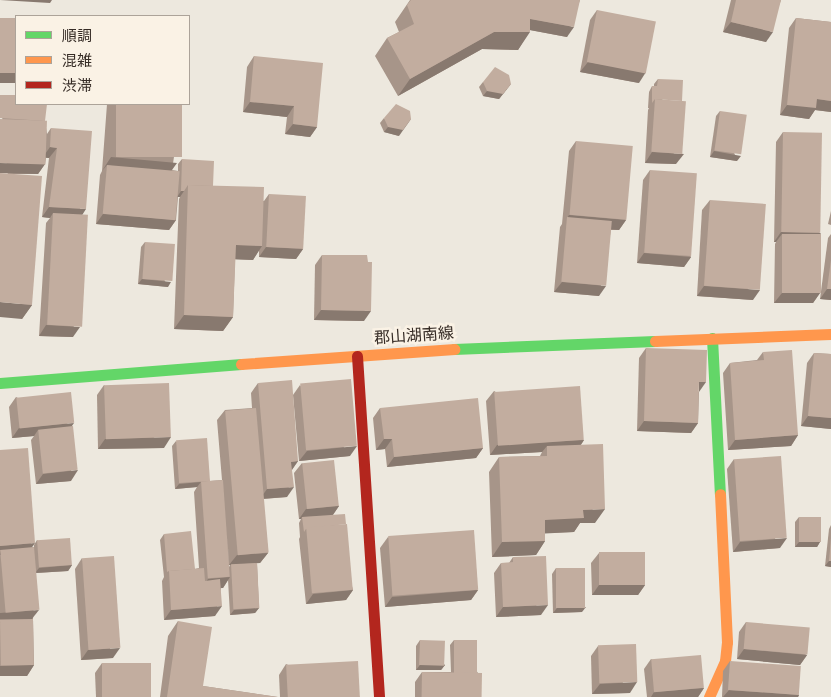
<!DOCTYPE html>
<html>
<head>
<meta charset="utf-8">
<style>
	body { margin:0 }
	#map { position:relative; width:831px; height:697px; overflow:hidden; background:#ede8de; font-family:"Work Sans","Noto Sans JP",sans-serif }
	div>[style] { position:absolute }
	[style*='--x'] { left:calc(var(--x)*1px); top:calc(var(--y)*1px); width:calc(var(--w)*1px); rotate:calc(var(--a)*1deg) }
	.fast>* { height:11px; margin:-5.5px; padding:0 5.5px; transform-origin:5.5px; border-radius:5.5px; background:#63d668 }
	.slow>* { height:11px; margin:-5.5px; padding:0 5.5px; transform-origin:5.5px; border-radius:5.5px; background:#ff974d }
	.jam>* { height:11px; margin:-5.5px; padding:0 5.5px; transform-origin:5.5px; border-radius:5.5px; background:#b3261e }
	.wall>* { inset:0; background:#a79589 }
	.shaded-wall>* { inset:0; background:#88796f; transform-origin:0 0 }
	.building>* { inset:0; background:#c2ad9f; transform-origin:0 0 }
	span { translate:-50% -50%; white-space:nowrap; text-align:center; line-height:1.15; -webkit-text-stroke:5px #faf2e5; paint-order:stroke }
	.street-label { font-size:16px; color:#362c26 }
	.legend { position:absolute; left:15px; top:15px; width:175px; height:90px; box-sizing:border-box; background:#faf2e5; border:1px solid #aca399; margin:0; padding:6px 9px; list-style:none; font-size:15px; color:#362c26 }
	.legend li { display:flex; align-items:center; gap:10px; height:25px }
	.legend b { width:25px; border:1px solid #aca399 }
</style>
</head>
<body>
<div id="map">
	<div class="fast">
		<div style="--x:712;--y:338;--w:156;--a:87.1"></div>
		<div style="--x:454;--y:349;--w:201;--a:-2.3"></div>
		<div style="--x:0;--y:383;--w:242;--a:-4.5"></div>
	</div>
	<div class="slow">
		<div style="--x:655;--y:341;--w:176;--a:-2.3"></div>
		<div style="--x:241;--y:364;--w:214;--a:-4"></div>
		<div style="--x:709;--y:697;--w:39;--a:-66"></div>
		<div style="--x:725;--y:661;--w:19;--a:-84"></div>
		<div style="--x:727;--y:642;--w:148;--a:-92.7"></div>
	</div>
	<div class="jam">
		<div style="--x:357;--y:356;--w:342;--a:86.3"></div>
	</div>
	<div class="wall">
		<div style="clip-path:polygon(410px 0,580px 0,567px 37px,530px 30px,518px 50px,482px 49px,398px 96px,375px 56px,387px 38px,399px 32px,395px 22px)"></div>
		<div style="clip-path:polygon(731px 0,781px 0,766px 42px,723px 32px)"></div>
		<div style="clip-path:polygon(597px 10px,639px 83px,580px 72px,590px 20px)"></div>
		<div style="clip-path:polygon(796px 18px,831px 22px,831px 112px,815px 110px,809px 119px,780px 115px,789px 28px)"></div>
		<div style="clip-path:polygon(254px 56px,317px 127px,310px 137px,285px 134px,287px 117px,243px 112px,247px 67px)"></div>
		<div style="clip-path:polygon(658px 79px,676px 164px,645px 163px,648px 110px,649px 108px,648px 108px,649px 92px,652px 86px,654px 86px,654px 84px)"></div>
		<div style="clip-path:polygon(483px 82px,507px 89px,499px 99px,483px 96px,479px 87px)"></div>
		<div style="clip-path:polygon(0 95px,45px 121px,47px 134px,51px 128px,82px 214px,73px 337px,39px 336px,46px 223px,50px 218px,42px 217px,49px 158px,46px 158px,45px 164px,38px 174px,14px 174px,32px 305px,22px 319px)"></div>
		<div style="clip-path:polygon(107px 104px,182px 104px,172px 170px,178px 171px,178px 164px,182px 159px,213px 186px,264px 201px,269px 194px,303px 249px,296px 259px,259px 257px,259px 250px,253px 260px,235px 259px,233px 317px,223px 331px,174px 329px,179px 199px,180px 197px,178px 197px,176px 220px,169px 230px,96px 224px,100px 175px,102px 171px)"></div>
		<div style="clip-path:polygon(720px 111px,737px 161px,710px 157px,716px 116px)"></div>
		<div style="clip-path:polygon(384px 118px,399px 136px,384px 132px,380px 123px)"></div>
		<div style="clip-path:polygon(783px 132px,820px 234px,820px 293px,813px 303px,774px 303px,775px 244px,776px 242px,774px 242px,776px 142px)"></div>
		<div style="clip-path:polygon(576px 141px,626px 220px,619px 230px,611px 230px,599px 296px,554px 292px,560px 227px,562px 224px,569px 151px)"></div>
		<div style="clip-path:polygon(650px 170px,691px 257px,684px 267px,637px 263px,643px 180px)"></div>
		<div style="clip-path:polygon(710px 200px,753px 300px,697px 296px,702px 210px)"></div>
		<div style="clip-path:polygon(831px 211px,831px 225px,828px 224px)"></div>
		<div style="clip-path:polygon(831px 234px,831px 300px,820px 299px,828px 238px)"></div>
		<div style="clip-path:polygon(145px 242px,168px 287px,138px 284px,141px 247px)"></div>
		<div style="clip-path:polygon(322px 255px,368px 262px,364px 321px,314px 320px,315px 265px)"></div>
		<div style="clip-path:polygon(646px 348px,699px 392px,698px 423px,691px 433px,637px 431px,639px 358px)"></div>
		<div style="clip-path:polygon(763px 352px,798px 435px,791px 446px,728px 450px,723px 373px,730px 363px,757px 360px)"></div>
		<div style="clip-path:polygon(814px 353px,831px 354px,831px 429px,801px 426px,807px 363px)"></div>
		<div style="clip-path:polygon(evenodd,258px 383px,298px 461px,292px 470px,287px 497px,263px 499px,268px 553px,260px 563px,257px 563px,259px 608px,255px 613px,230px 615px,228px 580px,223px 588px,221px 588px,215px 616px,164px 620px,162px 581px,164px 577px,160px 540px,164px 534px,195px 569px,199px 568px,194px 492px,197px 487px,175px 489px,172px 446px,176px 441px,210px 481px,222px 480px,217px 420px,225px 410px,252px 408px,251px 393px,258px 383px,227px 532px,229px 565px,230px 565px,229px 567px,227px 532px)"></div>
		<div style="clip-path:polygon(104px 385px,164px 448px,98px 449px,97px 395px)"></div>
		<div style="clip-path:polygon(300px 385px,350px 456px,299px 461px,293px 395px)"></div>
		<div style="clip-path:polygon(494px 391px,584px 440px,581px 445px,595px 523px,580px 523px,574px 532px,545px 533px,545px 541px,536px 555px,492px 557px,489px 472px,499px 457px,540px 456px,542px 452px,490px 455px,486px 401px)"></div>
		<div style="clip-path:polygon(16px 397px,72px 426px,71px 481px,36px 484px,31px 440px,34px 436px,12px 438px,9px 407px)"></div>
		<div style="clip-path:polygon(380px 408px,483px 448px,476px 458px,387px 467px,385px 449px,376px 450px,373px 418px)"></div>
		<div style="clip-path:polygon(0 450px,32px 547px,34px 547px,34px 545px,37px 540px,72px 565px,68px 571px,36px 573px,33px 619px,34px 665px,27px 676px,0 676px)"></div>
		<div style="clip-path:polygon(734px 459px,780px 548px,733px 552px,727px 469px)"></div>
		<div style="clip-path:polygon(302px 463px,339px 506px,333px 515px,353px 590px,346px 600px,306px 604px,299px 539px,300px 537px,299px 523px,301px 519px,299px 519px,294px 473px)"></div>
		<div style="clip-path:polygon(799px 517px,820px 542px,817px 547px,795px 547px,795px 522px)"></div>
		<div style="clip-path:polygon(831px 525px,831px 567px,825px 566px,829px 529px)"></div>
		<div style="clip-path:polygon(388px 537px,478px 590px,471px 600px,385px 607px,380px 548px)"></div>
		<div style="clip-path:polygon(599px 553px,645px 585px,638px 595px,592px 595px,591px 563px)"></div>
		<div style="clip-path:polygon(513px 557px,541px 615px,496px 617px,494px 573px,501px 563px,509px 563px)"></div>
		<div style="clip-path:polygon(82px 558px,113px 658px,81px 660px,75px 569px)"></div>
		<div style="clip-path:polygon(556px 568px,582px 612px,553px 613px,552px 574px)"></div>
		<div style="clip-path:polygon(178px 621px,203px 686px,278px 697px,160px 697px,168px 636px)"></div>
		<div style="clip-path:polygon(746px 622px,807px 655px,800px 665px,737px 659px,739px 632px)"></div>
		<div style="clip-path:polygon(420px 640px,445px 665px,441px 670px,416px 670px,416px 646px)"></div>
		<div style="clip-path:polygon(454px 640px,478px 673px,481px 697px,415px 697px,415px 682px,422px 672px,451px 672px,450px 645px)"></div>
		<div style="clip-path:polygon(598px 646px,630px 693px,592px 694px,591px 656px)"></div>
		<div style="clip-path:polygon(651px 659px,704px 688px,698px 697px,647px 697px,644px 669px)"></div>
		<div style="clip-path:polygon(730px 661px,799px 695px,798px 697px,722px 697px,723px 671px)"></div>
		<div style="clip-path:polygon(102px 663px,151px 697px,96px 697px,95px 673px)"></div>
		<div style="clip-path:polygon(286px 664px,360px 697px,280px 697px,279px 675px)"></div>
	</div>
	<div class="shaded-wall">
		<div style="clip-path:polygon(0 0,52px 0,50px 3px)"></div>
		<div style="clip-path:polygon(526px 18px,574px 27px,567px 37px,519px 28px)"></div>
		<div style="clip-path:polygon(731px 22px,773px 32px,766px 42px,723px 32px)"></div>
		<div style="clip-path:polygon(494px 32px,530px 32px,518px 50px,482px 49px,398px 96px,410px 79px)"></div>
		<div style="clip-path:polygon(588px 62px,646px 72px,639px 83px,580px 72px)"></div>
		<div style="left:0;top:73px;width:16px;height:10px"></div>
		<div style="clip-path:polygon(511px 84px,499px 99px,483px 96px,487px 91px)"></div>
		<div style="clip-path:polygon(817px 99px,831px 101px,831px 112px,815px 110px,809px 119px,780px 115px,787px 105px)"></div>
		<div style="clip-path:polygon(250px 102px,294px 106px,287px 117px,243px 112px)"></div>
		<div style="clip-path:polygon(411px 119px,399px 136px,384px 132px,388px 127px)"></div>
		<div style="clip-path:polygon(293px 124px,317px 127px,310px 137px,285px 134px)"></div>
		<div style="clip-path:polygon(50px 147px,57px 148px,49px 158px,43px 157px)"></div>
		<div style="clip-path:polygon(714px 151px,741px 156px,737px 161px,710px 157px)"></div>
		<div style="clip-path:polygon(652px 152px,684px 154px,676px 164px,645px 163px)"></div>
		<div style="clip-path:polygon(111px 157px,177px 163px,167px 177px,107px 165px,102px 171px)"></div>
		<div style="clip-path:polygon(0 163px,45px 164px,38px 174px,0 173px)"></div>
		<div style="clip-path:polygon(181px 191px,184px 191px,180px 197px,177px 197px)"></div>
		<div style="clip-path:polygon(49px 207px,86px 209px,79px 220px,53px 213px,50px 218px,42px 217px)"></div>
		<div style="clip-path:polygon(103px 214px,176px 220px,169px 230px,96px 224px)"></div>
		<div style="clip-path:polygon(569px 215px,626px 220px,619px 230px,567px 226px,567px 218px)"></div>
		<div style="clip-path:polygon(781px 232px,821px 233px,813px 243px,782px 234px,776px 242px,774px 242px)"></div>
		<div style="clip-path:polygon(236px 245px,262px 246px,253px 260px,226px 259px)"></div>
		<div style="clip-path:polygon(266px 247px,303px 249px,296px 259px,259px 257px)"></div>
		<div style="clip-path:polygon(644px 253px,691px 257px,684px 267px,637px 263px)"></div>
		<div style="clip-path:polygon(142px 279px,171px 282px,168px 287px,138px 284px)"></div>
		<div style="clip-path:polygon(562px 282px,606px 286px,599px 296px,554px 292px)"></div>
		<div style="clip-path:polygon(704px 286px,760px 290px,753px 300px,697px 296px)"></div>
		<div style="clip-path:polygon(827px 289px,831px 289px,831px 300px,820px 299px)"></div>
		<div style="clip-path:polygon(782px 293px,820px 293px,813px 303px,774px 303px)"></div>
		<div style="clip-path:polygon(0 302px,32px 305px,22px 319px,0 317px)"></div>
		<div style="clip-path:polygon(321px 310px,371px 311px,364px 321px,314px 320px)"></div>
		<div style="clip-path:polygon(184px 315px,233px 317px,223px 331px,174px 329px)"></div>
		<div style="clip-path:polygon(46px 325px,80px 327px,73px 337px,39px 336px)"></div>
		<div style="clip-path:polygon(699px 382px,706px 382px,699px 392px)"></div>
		<div style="clip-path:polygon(808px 416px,831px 418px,831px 429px,801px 426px)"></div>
		<div style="clip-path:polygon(644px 421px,698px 423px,691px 433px,637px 431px)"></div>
		<div style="clip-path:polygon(74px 423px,67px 433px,38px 430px,34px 436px,12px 438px,19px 428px)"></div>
		<div style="clip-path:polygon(798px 435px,791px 446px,728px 450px,735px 440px)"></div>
		<div style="clip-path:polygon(171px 437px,164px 448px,98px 449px,105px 439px)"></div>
		<div style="clip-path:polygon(384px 439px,392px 439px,385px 449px,376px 450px)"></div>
		<div style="clip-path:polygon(584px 440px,577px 450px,547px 446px,542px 452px,490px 455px,497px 445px)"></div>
		<div style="clip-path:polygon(357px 446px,350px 456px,299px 461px,307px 451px)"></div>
		<div style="clip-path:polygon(483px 448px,476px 458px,387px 467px,394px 457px)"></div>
		<div style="clip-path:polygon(298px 461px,291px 471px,291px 462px)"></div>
		<div style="clip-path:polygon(78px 470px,71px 481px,36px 484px,43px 474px)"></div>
		<div style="clip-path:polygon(201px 482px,197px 487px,175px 489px,179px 484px)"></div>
		<div style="clip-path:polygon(294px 487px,287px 497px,260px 499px,267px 489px)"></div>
		<div style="clip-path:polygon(339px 506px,332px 516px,302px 517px,301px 519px,299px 519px,306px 509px)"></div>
		<div style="clip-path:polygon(605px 509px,595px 523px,580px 523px,574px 532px,535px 534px,545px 520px,583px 510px)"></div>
		<div style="clip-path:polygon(787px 538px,780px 548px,733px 552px,740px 542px)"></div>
		<div style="clip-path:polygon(545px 541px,536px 555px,492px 557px,502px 542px)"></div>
		<div style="clip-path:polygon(799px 542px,820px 542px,817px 547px,795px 547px)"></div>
		<div style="clip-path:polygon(35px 543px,28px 553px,0 555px,0 546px)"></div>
		<div style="clip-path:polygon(268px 553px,260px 563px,229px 565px,237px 555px)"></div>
		<div style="clip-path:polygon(829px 561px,831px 561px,831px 567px,825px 566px)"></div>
		<div style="clip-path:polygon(72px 565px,68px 571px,35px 573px,39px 568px)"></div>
		<div style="clip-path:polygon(230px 577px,223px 588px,201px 589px,208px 579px)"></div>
		<div style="clip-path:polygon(599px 585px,645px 585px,638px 595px,592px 595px)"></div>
		<div style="clip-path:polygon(353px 590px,346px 600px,306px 604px,313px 594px)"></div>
		<div style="clip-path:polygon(478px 590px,471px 600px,385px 607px,392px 597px)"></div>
		<div style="clip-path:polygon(548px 605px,541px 615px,496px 617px,503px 607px)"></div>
		<div style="clip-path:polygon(222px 606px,215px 616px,164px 620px,171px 610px)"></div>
		<div style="clip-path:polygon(586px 607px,582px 612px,553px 613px,557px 608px)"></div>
		<div style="clip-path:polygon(259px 608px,255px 613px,230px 615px,234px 610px)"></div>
		<div style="clip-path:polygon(39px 610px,31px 620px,0 623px,0 613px)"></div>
		<div style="clip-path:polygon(120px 648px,113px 658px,81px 660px,88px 650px)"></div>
		<div style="clip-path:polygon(744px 649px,807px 655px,800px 665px,737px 659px)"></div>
		<div style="clip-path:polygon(34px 665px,27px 676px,0 676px,0 666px)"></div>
		<div style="clip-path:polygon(420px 665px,445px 665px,441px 670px,416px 670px)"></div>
		<div style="clip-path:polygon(637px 682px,630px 693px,592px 694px,600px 684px)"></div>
		<div style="clip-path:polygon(704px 688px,698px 697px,651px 697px,654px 692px)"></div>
		<div style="clip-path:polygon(729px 690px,799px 695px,798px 697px,723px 697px)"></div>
	</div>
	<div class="building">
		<div style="clip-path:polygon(411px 0,530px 0,530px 32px,494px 32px,410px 79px,387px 38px,414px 24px,407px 5px)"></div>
		<div style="clip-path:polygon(530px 0,580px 0,574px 27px,530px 19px)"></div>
		<div style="clip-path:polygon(736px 0,781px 0,773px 32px,731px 22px)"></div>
		<div style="left:597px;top:10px;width:60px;height:53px;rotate:11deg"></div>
		<div style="left:16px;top:18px;width:55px;height:16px;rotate:90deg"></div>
		<div style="clip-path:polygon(796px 18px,831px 22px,831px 101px,817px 99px,816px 108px,787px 105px)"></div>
		<div style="clip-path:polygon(254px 56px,323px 63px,317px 127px,293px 124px,294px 106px,250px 102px)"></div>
		<div style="clip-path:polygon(495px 67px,509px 75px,511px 84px,503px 94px,487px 91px,483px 82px)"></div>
		<div style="clip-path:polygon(658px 79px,683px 80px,682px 101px,655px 99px,652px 103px,652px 86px,657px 86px)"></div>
		<div style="clip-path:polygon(0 95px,16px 95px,16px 104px,47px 104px,45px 121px,0 118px)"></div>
		<div style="left:655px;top:99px;width:31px;height:53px;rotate:4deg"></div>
		<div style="left:116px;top:104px;width:66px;height:53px"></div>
		<div style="clip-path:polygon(396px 104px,410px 111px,411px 119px,403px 130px,388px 127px,384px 118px)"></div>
		<div style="left:720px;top:111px;width:27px;height:40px;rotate:8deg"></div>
		<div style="left:0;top:119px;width:47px;height:44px;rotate:2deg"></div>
		<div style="clip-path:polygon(51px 128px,92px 131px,86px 209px,49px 207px,57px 148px,50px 147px)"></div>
		<div style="left:783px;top:132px;width:39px;height:100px;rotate:1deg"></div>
		<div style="left:576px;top:141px;width:57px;height:74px;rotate:5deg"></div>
		<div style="clip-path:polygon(182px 159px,214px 161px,213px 186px,188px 185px,184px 191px,181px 191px)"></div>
		<div style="left:107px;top:165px;width:73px;height:49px;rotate:5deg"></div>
		<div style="left:650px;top:170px;width:47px;height:83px;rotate:4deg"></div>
		<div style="clip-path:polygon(0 173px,42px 176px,32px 305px,0 302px)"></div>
		<div style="clip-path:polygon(188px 185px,264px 187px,262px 246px,236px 245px,233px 317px,184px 315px)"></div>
		<div style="left:269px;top:194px;width:37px;height:53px;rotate:3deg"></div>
		<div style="left:710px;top:200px;width:56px;height:86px;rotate:4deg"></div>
		<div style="left:53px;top:213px;width:35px;height:112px;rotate:3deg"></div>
		<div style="left:567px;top:217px;width:45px;height:65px;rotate:5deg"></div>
		<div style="left:782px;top:234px;width:39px;height:59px"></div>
		<div style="left:145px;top:242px;width:30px;height:37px;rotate:4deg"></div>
		<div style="clip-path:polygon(322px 255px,367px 255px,368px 262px,372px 262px,371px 311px,321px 310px)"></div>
		<div style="clip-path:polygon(831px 260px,831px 289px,827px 289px)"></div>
		<div style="clip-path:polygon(646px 348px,707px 350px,706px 382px,699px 382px,698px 423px,644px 421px)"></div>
		<div style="clip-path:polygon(792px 350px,798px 435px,735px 440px,730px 363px,764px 360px,763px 352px)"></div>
		<div style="clip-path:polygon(814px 353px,831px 354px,831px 418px,808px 416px)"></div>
		<div style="left:351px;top:379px;width:67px;height:51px;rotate:85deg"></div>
		<div style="clip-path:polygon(292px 380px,298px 461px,291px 462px,294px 487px,267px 489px,258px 383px)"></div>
		<div style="left:169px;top:383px;width:54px;height:65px;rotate:88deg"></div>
		<div style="left:580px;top:386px;width:54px;height:86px;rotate:86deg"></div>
		<div style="left:71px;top:392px;width:31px;height:55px;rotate:84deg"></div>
		<div style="clip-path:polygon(478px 398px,483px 448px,394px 457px,392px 439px,384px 439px,380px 408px)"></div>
		<div style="left:256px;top:408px;width:145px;height:31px;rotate:85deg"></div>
		<div style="left:73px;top:426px;width:44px;height:35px;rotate:84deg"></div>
		<div style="left:207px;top:438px;width:43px;height:31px;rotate:86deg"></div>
		<div style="clip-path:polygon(603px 444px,605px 509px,583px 510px,584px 518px,545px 520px,545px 541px,502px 542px,499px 457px,547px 456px,547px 446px)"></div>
		<div style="clip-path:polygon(28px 448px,35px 543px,0 546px,0 450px)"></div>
		<div style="left:781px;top:456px;width:82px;height:47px;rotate:86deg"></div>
		<div style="left:334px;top:460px;width:46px;height:32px;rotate:84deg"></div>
		<div style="left:223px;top:480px;width:97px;height:22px;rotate:86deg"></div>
		<div style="clip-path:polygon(345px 514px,346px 524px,306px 529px,304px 532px,302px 517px)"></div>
		<div style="left:799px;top:517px;width:22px;height:25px"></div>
		<div style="left:347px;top:524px;width:66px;height:41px;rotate:85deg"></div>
		<div style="left:474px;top:530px;width:60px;height:86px;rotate:86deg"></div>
		<div style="clip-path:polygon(191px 531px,195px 569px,169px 571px,167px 572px,164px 534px)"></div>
		<div style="left:70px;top:538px;width:27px;height:33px;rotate:86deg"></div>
		<div style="clip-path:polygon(831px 538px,831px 561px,829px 561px)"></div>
		<div style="left:34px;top:547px;width:63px;height:34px;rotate:85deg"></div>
		<div style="left:645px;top:552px;width:33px;height:46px;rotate:90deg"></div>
		<div style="left:114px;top:556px;width:92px;height:32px;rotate:86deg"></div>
		<div style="clip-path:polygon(546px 556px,548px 605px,503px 607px,501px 563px,513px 562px,513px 557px)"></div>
		<div style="left:257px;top:563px;width:45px;height:26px;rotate:87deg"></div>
		<div style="clip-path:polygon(204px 568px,205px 581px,220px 579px,222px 606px,171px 610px,169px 571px)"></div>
		<div style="left:556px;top:568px;width:29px;height:40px"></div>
		<div style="left:33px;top:619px;width:46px;height:33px;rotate:89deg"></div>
		<div style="clip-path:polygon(178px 621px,212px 627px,203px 686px,278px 697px,167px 697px)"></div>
		<div style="left:746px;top:622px;width:64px;height:27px;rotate:5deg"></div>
		<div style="left:420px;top:640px;width:25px;height:25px;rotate:2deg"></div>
		<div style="left:454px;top:640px;width:23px;height:33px"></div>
		<div style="left:636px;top:644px;width:38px;height:38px;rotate:88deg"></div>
		<div style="left:701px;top:655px;width:33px;height:50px;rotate:85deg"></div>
		<div style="left:358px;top:661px;width:36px;height:72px;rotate:87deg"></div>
		<div style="left:730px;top:661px;width:71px;height:29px;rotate:4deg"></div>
		<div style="left:102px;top:663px;width:49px;height:34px"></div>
		<div style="left:422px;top:672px;width:60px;height:25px;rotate:1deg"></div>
	</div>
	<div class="street-label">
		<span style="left:414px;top:336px;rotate:-4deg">郡山湖南線</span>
	</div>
	<ul class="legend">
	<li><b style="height:6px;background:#63d668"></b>順調</li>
	<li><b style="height:6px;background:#ff974d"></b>混雑</li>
	<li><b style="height:6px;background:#b3261e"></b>渋滞</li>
	</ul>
</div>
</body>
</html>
